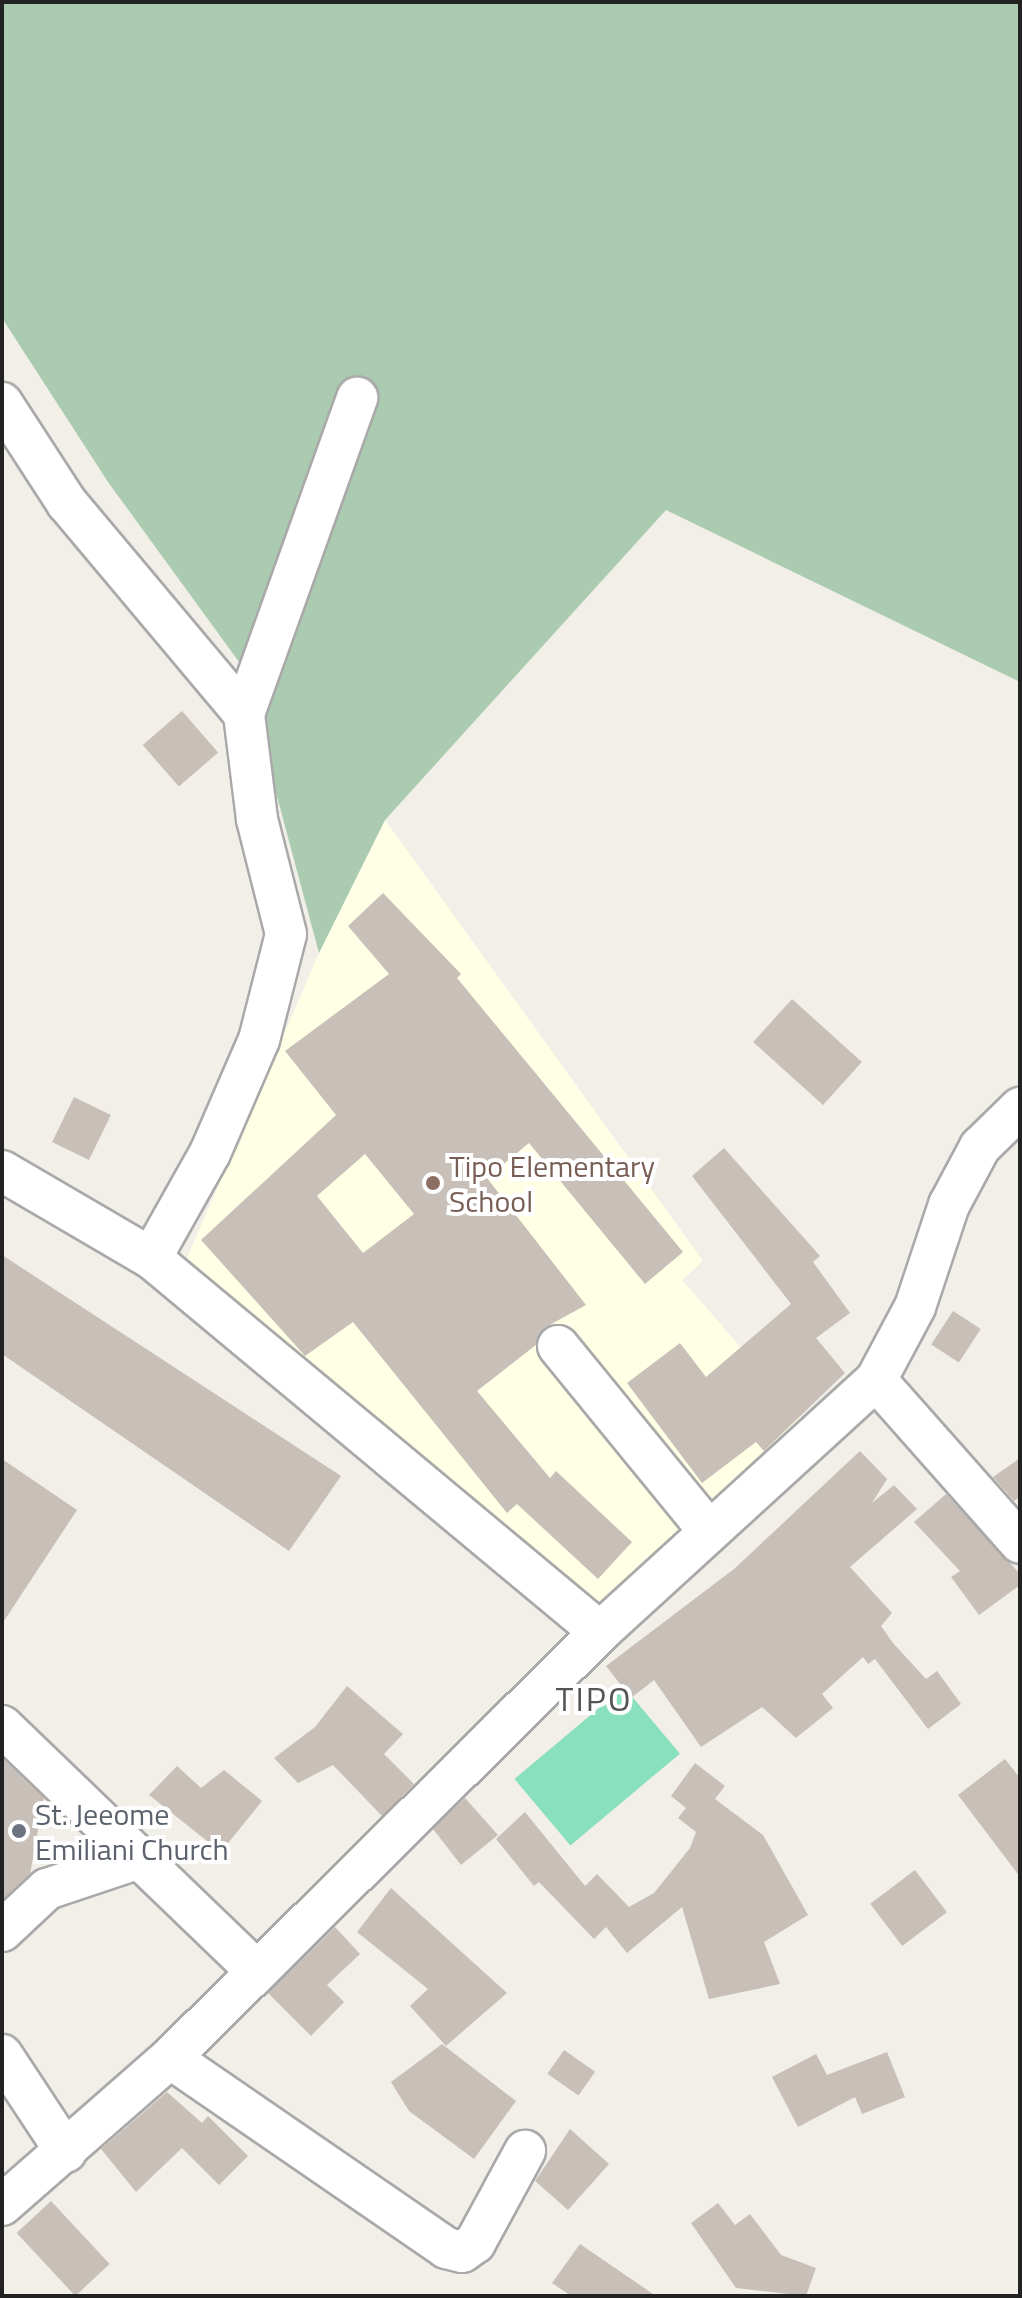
<!DOCTYPE html>
<html>
<head>
<meta charset="utf-8">
<style>
	body { margin:0 }
	#map { position:relative; width:1022px; height:2298px; overflow:hidden; background:#f2efe9; font-family:"Titillium Web",sans-serif }
	div>[style] { position:absolute }
	[style*='--x'] { left:calc(var(--x)*1px); top:calc(var(--y)*1px); width:calc(var(--w)*1px); rotate:calc(var(--a)*1deg) }
	.education>* { inset:0; background:#ffffe5 }
	.cemetery>* { inset:0; background:#aacbaf }
	.pitch>* { inset:0; background:#88e0be; transform-origin:0 0 }
	.building>* { inset:0; background:#c7bfb8; transform-origin:0 0 }
	.roads { filter:drop-shadow(2px 0 #a9a9a9) drop-shadow(-2px 0 #a9a9a9) drop-shadow(0 2px #a9a9a9) drop-shadow(0 -2px #a9a9a9) }
	.minor>* { height:40px; margin:-20px; padding:0 20px; transform-origin:20px; border-radius:20px; background:#fff }
	.dots>* { width:22px; height:22px; translate:-50% -50%; box-sizing:border-box; border:4px solid #fff; border-radius:50% }
	span { translate:-50% -50%; white-space:nowrap; text-align:center; line-height:1.15; -webkit-text-stroke:8px #fff; paint-order:stroke }
	.education-label { font-size:30px; color:#785e54 }
	.left { translate:0 -50%; text-align:left }
	.worship-label { font-size:30px; color:#5b616d }
	.quarter-label { font-size:34px; color:#555; letter-spacing:2px }
	.frame { position:absolute; inset:0; border:4px solid #222; pointer-events:none }
</style>
</head>
<body>
<div id="map">
	<div class="education">
		<div style="clip-path:polygon(385px 820px,703px 1261px,682px 1280px,805px 1421px,600px 1607px,184px 1265px,319px 953px)"></div>
	</div>
	<div class="cemetery">
		<div style="clip-path:polygon(2px 2px,1020px 2px,1020px 682px,666px 510px,385px 820px,319px 953px,242px 666px,108px 482px,2px 318px)"></div>
	</div>
	<div class="pitch">
		<div style="left:624px;top:1687px;width:87px;height:143px;rotate:50deg"></div>
	</div>
	<div class="building">
		<div style="left:182px;top:711px;width:55px;height:52px;rotate:49deg"></div>
		<div style="clip-path:polygon(evenodd,383px 893px,461px 974px,457px 978px,683px 1252px,645px 1284px,529px 1143px,487px 1178px,586px 1305px,544px 1328px,536px 1345px,477px 1391px,550px 1478px,556px 1471px,632px 1542px,598px 1579px,517px 1504px,507px 1513px,353px 1322px,305px 1356px,201px 1240px,336px 1115px,285px 1051px,389px 974px,348px 926px,383px 893px,365px 1154px,414px 1214px,363px 1253px,317px 1196px,365px 1154px)"></div>
		<div style="left:792px;top:999px;width:94px;height:58px;rotate:42deg"></div>
		<div style="left:74px;top:1097px;width:41px;height:50px;rotate:26deg"></div>
		<div style="clip-path:polygon(724px 1148px,820px 1256px,813px 1262px,850px 1313px,816px 1338px,845px 1373px,764px 1451px,756px 1442px,702px 1483px,627px 1383px,680px 1343px,706px 1377px,791px 1304px,692px 1176px)"></div>
		<div style="clip-path:polygon(2px 1255px,341px 1476px,289px 1551px,2px 1354px)"></div>
		<div style="left:953px;top:1311px;width:33px;height:40px;rotate:33deg"></div>
		<div style="clip-path:polygon(860px 1451px,887px 1479px,872px 1503px,894px 1485px,917px 1509px,850px 1567px,892px 1613px,881px 1626px,893px 1643px,926px 1679px,937px 1671px,961px 1704px,928px 1729px,875px 1659px,868px 1664px,863px 1657px,822px 1694px,833px 1708px,796px 1738px,762px 1707px,701px 1747px,654px 1680px,631px 1698px,606px 1666px,734px 1569px)"></div>
		<div style="clip-path:polygon(1020px 1458px,1020px 1497px,1014px 1501px,993px 1477px)"></div>
		<div style="clip-path:polygon(2px 1459px,77px 1510px,2px 1624px)"></div>
		<div style="clip-path:polygon(946px 1494px,1020px 1574px,1020px 1585px,979px 1615px,951px 1577px,960px 1571px,914px 1522px)"></div>
		<div style="clip-path:polygon(347px 1686px,403px 1734px,384px 1754px,414px 1784px,382px 1816px,333px 1765px,298px 1783px,274px 1758px,315px 1727px)"></div>
		<div style="clip-path:polygon(2px 1758px,44px 1798px,30px 1874px,2px 1900px)"></div>
		<div style="clip-path:polygon(1005px 1759px,1020px 1778px,1020px 1877px,958px 1795px)"></div>
		<div style="clip-path:polygon(695px 1763px,725px 1786px,715px 1799px,763px 1835px,808px 1915px,764px 1942px,780px 1984px,709px 1999px,682px 1907px,627px 1953px,606px 1927px,594px 1939px,539px 1882px,534px 1886px,496px 1839px,525px 1812px,585px 1886px,597px 1874px,629px 1907px,654px 1893px,690px 1848px,696px 1832px,678px 1818px,686px 1808px,671px 1796px)"></div>
		<div style="clip-path:polygon(177px 1766px,201px 1788px,224px 1770px,262px 1801px,221px 1852px,149px 1795px)"></div>
		<div style="clip-path:polygon(465px 1798px,498px 1835px,461px 1865px,433px 1829px)"></div>
		<div style="left:915px;top:1870px;width:53px;height:56px;rotate:53deg"></div>
		<div style="clip-path:polygon(391px 1888px,507px 1993px,446px 2046px,410px 2006px,428px 1989px,357px 1932px)"></div>
		<div style="clip-path:polygon(335px 1927px,360px 1954px,327px 1985px,344px 2002px,311px 2036px,268px 1993px)"></div>
		<div style="clip-path:polygon(442px 2044px,516px 2101px,474px 2159px,409px 2111px,391px 2082px)"></div>
		<div style="left:564px;top:2050px;width:38px;height:29px;rotate:35deg"></div>
		<div style="clip-path:polygon(887px 2052px,905px 2097px,862px 2114px,855px 2097px,798px 2127px,772px 2077px,816px 2054px,827px 2075px)"></div>
		<div style="clip-path:polygon(167px 2092px,202px 2123px,208px 2116px,248px 2156px,219px 2185px,182px 2148px,136px 2192px,101px 2149px)"></div>
		<div style="clip-path:polygon(570px 2129px,609px 2164px,568px 2210px,535px 2181px)"></div>
		<div style="left:51px;top:2201px;width:86px;height:47px;rotate:47deg"></div>
		<div style="clip-path:polygon(718px 2203px,735px 2225px,750px 2214px,781px 2255px,816px 2268px,806px 2296px,736px 2288px,691px 2223px)"></div>
		<div style="clip-path:polygon(580px 2244px,656px 2296px,571px 2296px,552px 2283px)"></div>
	</div>
	<div class="roads">
		<div class="minor">
			<div style="--x:2;--y:403;--w:119;--a:57"></div>
			<div style="--x:67;--y:503;--w:275;--a:50"></div>
			<div style="--x:2;--y:1171;--w:173;--a:30.3"></div>
			<div style="--x:151;--y:1258;--w:584;--a:39.79"></div>
			<div style="--x:151;--y:1258;--w:120;--a:-60.7"></div>
			<div style="--x:210;--y:1153;--w:123;--a:-66.6"></div>
			<div style="--x:259;--y:1040;--w:109;--a:-75.7"></div>
			<div style="--x:286;--y:934;--w:119;--a:-104.2"></div>
			<div style="--x:257;--y:819;--w:106;--a:-97.1"></div>
			<div style="--x:244;--y:714;--w:336;--a:-70.3"></div>
			<div style="--x:558;--y:1346;--w:237;--a:50.8"></div>
			<div style="--x:876;--y:1380;--w:217;--a:48.5"></div>
			<div style="--x:2;--y:1726;--w:354;--a:43.9"></div>
			<div style="--x:2;--y:1931;--w:62;--a:-43"></div>
			<div style="--x:47;--y:1889;--w:101;--a:-18.4"></div>
			<div style="--x:2;--y:2055;--w:116;--a:56.6"></div>
			<div style="--x:170;--y:2058;--w:335;--a:34.5"></div>
			<div style="--x:446;--y:2248;--w:16;--a:14"></div>
			<div style="--x:462;--y:2252;--w:16;--a:-35"></div>
			<div style="--x:475;--y:2243;--w:105;--a:-61.5"></div>
			<div style="--x:2;--y:2205;--w:223;--a:-41.2"></div>
			<div style="--x:170;--y:2058;--w:605;--a:-44.73"></div>
			<div style="--x:600;--y:1632;--w:374;--a:-42.4"></div>
			<div style="--x:876;--y:1380;--w:83;--a:-61.9"></div>
			<div style="--x:915;--y:1307;--w:108;--a:-71.6"></div>
			<div style="--x:949;--y:1205;--w:66;--a:-61.9"></div>
			<div style="--x:980;--y:1147;--w:56;--a:-44.3"></div>
		</div>
	</div>
	<div class="dots">
		<div style="left:433px;top:1183px;background:#8d6e63"></div>
		<div style="left:19px;top:1831px;background:#6b7280"></div>
	</div>
	<div class="education-label">
		<span class="left" style="left:449px;top:1183px">Tipo Elementary<br>School</span>
	</div>
	<div class="worship-label">
		<span class="left" style="left:35px;top:1831px">St. Jeeome<br>Emiliani Church</span>
	</div>
	<div class="quarter-label">
		<span style="left:594px;top:1699px">TIPO</span>
	</div>
	<div class="frame"></div>
</div>
</body>
</html>
